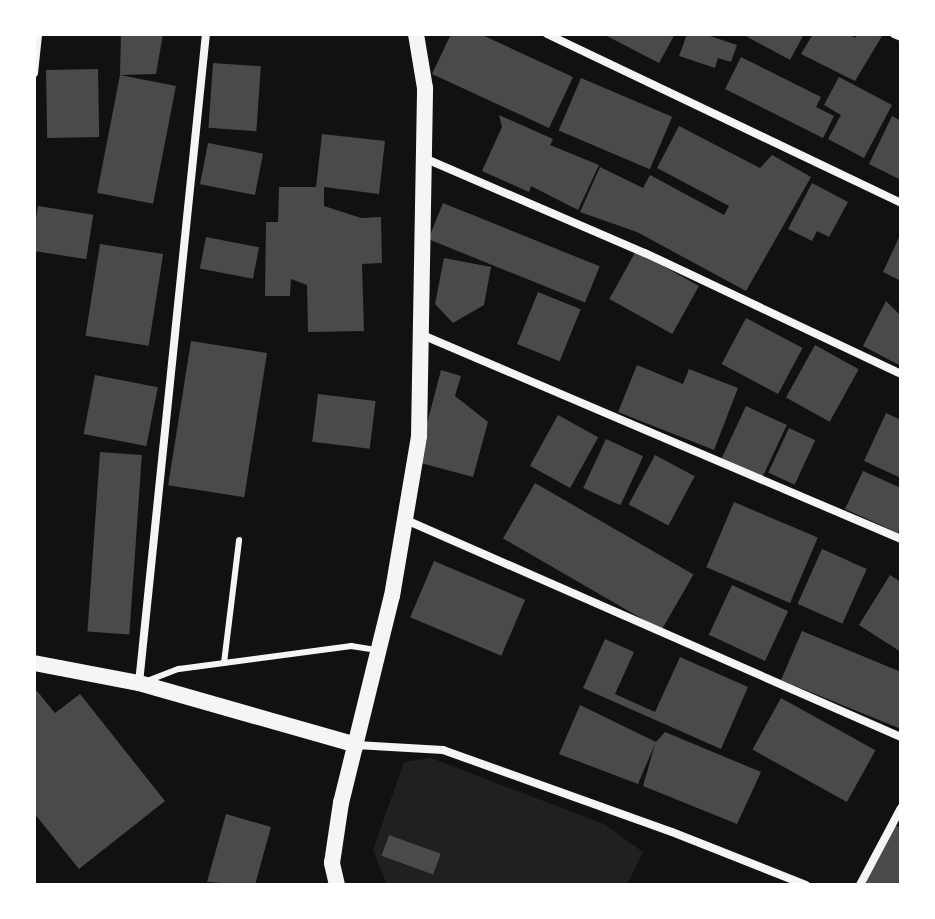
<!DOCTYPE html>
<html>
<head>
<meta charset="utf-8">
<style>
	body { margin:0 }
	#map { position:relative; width:935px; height:919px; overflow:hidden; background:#111; font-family:"Crimson Pro",serif }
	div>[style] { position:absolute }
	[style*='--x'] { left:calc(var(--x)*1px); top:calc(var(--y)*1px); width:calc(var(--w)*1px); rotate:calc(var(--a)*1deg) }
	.green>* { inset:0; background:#202020 }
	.building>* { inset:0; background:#4a4a4a; transform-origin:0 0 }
	.service>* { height:6px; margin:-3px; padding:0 3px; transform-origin:3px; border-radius:3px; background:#f5f5f5 }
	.minor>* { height:8px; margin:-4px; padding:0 4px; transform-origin:4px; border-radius:4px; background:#f5f5f5 }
	.secondary>* { height:16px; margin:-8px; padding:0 8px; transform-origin:8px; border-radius:8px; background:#f5f5f5 }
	span { translate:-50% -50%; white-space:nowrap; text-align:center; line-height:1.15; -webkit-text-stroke:6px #fff; paint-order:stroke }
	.frame { position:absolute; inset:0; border:36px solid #fff; pointer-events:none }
</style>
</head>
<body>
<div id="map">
	<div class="green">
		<div style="clip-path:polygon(431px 758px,604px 824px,643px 852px,627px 885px,387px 885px,373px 850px,404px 762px)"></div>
	</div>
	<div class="building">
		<div style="clip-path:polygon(121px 34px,163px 34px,156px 74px,120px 75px)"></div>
		<div style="clip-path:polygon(451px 34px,480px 34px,573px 77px,549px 128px,432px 74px)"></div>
		<div style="clip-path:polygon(603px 34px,675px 34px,659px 63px)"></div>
		<div style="clip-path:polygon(687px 34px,704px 34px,737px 45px,731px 62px,718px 58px,715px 68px,679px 56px)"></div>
		<div style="clip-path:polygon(742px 34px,804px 34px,790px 60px)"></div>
		<div style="clip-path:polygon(813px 34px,849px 34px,855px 38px,857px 34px,882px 36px,855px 81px,801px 54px)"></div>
		<div style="clip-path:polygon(741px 57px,821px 97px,816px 107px,834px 116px,823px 138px,725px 89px)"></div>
		<div style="left:213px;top:63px;width:48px;height:65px;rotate:4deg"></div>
		<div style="left:98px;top:69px;width:68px;height:52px;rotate:89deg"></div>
		<div style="left:120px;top:75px;width:57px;height:120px;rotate:11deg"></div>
		<div style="clip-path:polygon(839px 77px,892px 105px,864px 158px,828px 139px,841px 115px,824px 105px)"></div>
		<div style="left:581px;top:78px;width:99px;height:57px;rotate:23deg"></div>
		<div style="clip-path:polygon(499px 115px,553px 139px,550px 145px,599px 165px,578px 210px,531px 186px,529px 192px,482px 171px,502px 127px)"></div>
		<div style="clip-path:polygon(892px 116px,901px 121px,901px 180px,869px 164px)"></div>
		<div style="clip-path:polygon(679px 126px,760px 168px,772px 155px,811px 177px,746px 291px,637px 232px,580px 212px,600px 167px,643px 188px,650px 175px,724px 215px,729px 206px,657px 168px)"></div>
		<div style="clip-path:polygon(322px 134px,385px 141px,379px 194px,324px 187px,324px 206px,361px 218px,381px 217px,382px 263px,362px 264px,364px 331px,308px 332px,307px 285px,291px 279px,290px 296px,265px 296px,266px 222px,278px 222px,279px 187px,316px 187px)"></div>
		<div style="left:208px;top:143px;width:56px;height:42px;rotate:11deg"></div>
		<div style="clip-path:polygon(812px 183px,848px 202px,829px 237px,817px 231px,812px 241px,788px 229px)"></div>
		<div style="left:443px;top:203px;width:169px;height:39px;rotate:22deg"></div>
		<div style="left:38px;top:206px;width:56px;height:45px;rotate:9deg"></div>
		<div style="clip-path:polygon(901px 233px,901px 281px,883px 272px)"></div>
		<div style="left:206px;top:237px;width:54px;height:32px;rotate:11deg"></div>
		<div style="left:100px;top:244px;width:64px;height:93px;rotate:9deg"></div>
		<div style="left:636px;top:251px;width:72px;height:55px;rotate:29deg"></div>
		<div style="clip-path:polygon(444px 258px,491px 267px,484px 305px,453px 323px,435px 304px)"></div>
		<div style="left:538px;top:292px;width:46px;height:56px;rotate:22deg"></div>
		<div style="clip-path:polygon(886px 301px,901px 316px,901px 366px,863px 346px)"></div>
		<div style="left:746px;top:318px;width:64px;height:52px;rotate:28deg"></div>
		<div style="left:191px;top:341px;width:77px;height:146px;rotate:9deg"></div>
		<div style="left:815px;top:345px;width:50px;height:60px;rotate:29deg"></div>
		<div style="clip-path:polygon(637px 365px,683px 384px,689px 369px,738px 388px,714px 450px,618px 412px)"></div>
		<div style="clip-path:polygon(441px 370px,461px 376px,455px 396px,488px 422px,473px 477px,417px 462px)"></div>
		<div style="left:95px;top:375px;width:64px;height:60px;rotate:11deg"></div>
		<div style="left:318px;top:394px;width:58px;height:48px;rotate:7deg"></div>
		<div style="left:746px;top:406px;width:45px;height:58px;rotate:25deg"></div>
		<div style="clip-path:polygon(886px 413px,901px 420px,901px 478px,864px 461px)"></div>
		<div style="left:558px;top:415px;width:46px;height:58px;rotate:29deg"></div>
		<div style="left:789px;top:428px;width:29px;height:49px;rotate:25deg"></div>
		<div style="left:606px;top:439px;width:41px;height:54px;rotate:25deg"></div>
		<div style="left:100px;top:452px;width:42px;height:180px;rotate:4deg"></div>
		<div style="left:655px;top:455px;width:45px;height:56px;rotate:28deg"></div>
		<div style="clip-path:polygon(863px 471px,901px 488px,901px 526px,898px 533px,845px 509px)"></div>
		<div style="left:535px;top:483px;width:183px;height:64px;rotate:30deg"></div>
		<div style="left:734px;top:502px;width:91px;height:71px;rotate:23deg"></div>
		<div style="left:822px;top:549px;width:49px;height:60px;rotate:24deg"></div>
		<div style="left:434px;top:561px;width:99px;height:61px;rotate:23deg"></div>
		<div style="clip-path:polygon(890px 575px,901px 582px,901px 652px,859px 625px)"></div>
		<div style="left:732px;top:585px;width:62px;height:55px;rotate:25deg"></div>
		<div style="clip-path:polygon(802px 631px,901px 672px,901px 729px,781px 680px)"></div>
		<div style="clip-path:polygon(605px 639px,634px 652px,615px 694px,655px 712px,680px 657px,748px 687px,721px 749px,583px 688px)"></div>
		<div style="clip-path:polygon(37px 691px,55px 713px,80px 694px,165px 801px,79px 869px,34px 813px,34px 694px)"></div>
		<div style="left:781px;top:698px;width:108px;height:59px;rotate:29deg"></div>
		<div style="clip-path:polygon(580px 705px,656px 742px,665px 732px,761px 772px,737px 824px,643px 786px,655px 744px,638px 784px,559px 754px)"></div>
		<div style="clip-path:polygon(226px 814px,271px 827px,255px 885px,207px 882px)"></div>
		<div style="clip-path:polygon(895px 825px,901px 828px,901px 879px,897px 885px,872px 885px,864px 881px)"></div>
		<div style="left:389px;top:835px;width:55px;height:22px;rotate:20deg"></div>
	</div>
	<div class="service">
		<div style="--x:224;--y:663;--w:124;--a:-83"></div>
		<div style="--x:147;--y:681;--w:34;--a:-21"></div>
		<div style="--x:179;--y:669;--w:174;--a:-7.6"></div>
		<div style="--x:351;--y:646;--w:25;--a:9"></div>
	</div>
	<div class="minor">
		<div style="--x:547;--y:34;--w:392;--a:25.5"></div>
		<div style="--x:894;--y:34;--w:8;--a:23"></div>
		<div style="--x:34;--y:73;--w:39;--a:-84"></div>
		<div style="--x:424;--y:158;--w:241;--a:23.3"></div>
		<div style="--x:645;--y:253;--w:283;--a:25.3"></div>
		<div style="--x:420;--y:334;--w:523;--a:23.08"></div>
		<div style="--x:406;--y:520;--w:540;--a:23.67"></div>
		<div style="--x:139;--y:683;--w:652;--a:-84.11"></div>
		<div style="--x:356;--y:745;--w:87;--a:3.3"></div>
		<div style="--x:443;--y:750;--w:243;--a:19.7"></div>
		<div style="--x:672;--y:832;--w:144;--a:21.6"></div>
		<div style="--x:860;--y:885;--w:87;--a:-62"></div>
	</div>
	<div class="secondary">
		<div style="--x:34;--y:663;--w:107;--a:10.8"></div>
		<div style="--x:139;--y:683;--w:226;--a:15.9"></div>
		<div style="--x:337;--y:885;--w:23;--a:-103"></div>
		<div style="--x:332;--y:863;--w:61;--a:-81.5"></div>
		<div style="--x:341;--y:803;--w:213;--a:-76.2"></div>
		<div style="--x:392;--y:596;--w:162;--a:-80.4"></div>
		<div style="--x:419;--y:436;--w:348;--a:-89"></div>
		<div style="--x:425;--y:88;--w:55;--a:-99.5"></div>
	</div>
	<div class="frame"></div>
</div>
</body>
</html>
